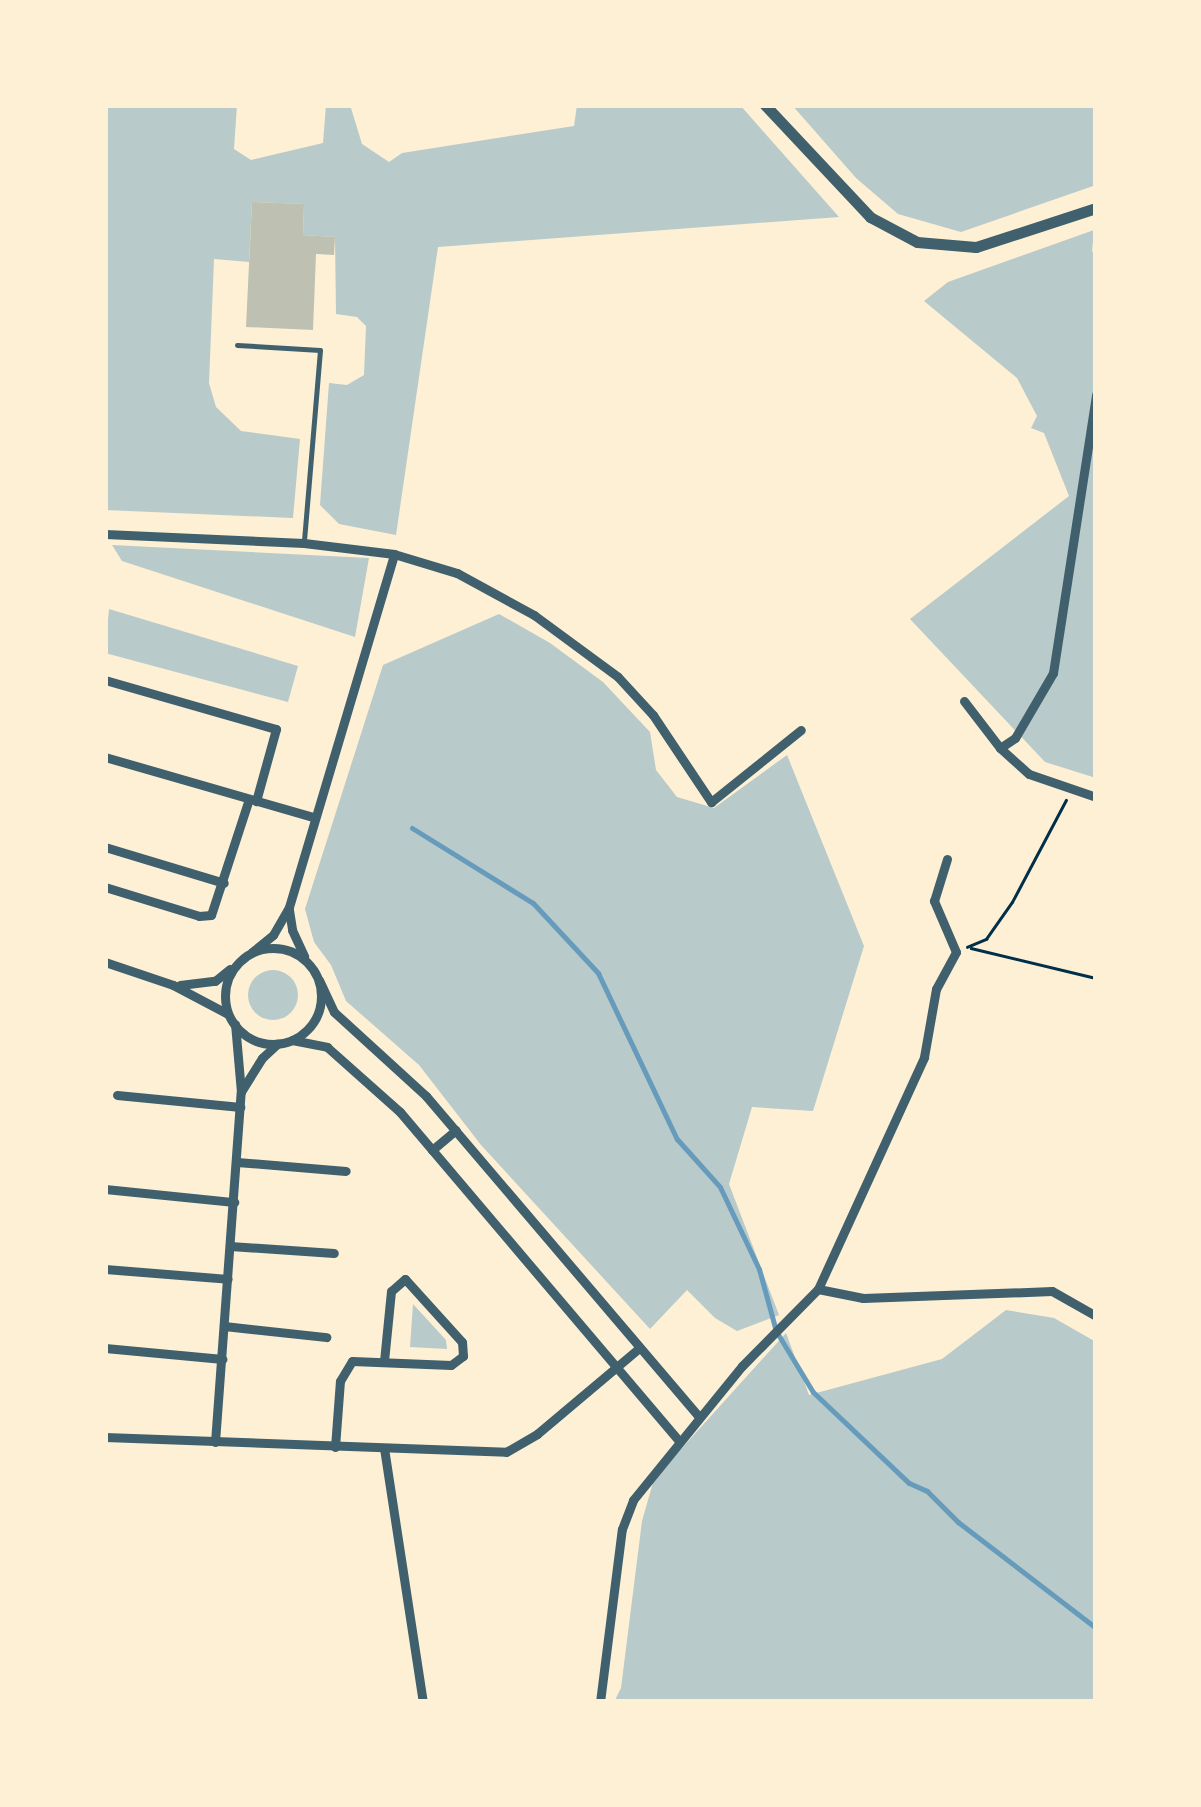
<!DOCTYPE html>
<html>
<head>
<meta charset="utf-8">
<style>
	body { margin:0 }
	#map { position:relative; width:1201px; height:1807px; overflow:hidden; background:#fdf0d5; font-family:Inter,sans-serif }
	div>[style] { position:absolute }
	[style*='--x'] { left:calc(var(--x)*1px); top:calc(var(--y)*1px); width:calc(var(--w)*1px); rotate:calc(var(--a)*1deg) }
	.green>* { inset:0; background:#b9caca }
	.round { border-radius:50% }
	.stream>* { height:5px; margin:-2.5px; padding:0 2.5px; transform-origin:2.5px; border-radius:2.5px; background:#669bbc }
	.building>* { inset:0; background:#bec0b2 }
	.path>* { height:2.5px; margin:-1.25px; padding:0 1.25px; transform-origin:1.25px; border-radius:1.25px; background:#003049 }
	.service>* { height:5px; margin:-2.5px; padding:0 2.5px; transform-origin:2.5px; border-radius:2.5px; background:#3f606c }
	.minor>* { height:9px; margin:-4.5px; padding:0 4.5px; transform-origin:4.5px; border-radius:4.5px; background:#3f606c }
	.minor>.ring { margin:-4.5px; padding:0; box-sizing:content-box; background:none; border:9px solid #3f606c; border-radius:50% }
	.tertiary>* { height:11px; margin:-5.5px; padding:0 5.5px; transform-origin:5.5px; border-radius:5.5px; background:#3f606c }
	span { translate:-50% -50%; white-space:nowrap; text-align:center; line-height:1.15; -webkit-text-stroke:8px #fdf0d5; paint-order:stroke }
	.frame { position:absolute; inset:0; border:108px solid #fdf0d5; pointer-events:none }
</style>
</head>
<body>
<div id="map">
	<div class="green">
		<div style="clip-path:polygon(105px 105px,237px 105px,234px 149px,251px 160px,323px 143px,326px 105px,345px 105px,351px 108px,362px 144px,389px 162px,402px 153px,574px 126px,577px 105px,740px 105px,839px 217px,438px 247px,396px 535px,339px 524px,320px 505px,329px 383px,347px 385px,364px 375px,366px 326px,357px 317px,336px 314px,335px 237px,303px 235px,304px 204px,252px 202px,249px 262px,214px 259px,209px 383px,216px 407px,241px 431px,300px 439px,293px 518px,105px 510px)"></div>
		<div style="clip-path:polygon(792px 105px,1096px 105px,1096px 185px,961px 232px,898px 214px,856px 178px)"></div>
		<div style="clip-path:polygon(1094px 230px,1092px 252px,1096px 248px,1096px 778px,1045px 762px,910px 619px,1069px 496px,1044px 433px,1031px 428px,1037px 416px,1017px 378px,924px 301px,948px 282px)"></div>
		<div style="clip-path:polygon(112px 545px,369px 558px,355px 637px,122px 561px)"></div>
		<div style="clip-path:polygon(109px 609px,298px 666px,288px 702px,105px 653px)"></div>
		<div style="clip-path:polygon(499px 614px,550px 643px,603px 682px,650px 732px,656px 770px,677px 797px,714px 808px,787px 755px,864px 946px,813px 1111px,752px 1107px,729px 1184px,779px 1315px,737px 1331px,715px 1318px,687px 1290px,650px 1329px,481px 1145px,419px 1065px,346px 1001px,331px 965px,314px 942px,305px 909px,383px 665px)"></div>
		<div class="round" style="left:248px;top:970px;width:50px;height:50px"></div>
		<div style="clip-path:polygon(413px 1304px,446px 1340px,447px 1349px,410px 1347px)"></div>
		<div style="clip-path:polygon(1006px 1310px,1054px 1318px,1096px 1342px,1096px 1702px,614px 1702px,621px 1688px,642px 1521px,654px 1479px,786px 1333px,809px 1395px,942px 1359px)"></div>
	</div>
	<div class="stream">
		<div style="--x:412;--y:828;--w:142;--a:31.8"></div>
		<div style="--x:533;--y:903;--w:96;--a:47.1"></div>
		<div style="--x:598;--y:973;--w:184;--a:64.6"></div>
		<div style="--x:677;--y:1139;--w:64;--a:48.1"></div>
		<div style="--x:720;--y:1187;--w:91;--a:64.6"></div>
		<div style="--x:759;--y:1269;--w:64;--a:74.7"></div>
		<div style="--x:776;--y:1331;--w:71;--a:58.8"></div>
		<div style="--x:813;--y:1392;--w:132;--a:43.5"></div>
		<div style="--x:909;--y:1483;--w:20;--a:24"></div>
		<div style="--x:927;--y:1491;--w:44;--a:45"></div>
		<div style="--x:958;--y:1522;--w:174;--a:37.5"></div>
	</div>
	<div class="building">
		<div style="clip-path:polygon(252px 202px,304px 204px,303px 235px,335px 237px,334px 255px,316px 254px,313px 330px,246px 327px)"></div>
	</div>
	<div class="path">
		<div style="--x:967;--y:947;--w:21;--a:-23"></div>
		<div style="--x:986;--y:939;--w:45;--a:-54.9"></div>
		<div style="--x:1012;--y:902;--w:115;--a:-62.1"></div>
		<div style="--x:971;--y:948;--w:129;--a:13.5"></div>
	</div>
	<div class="service">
		<div style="--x:237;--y:345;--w:83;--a:3.4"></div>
		<div style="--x:320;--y:350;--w:193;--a:94.8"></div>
	</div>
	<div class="minor">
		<div style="--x:105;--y:534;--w:199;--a:2.6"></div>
		<div style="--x:304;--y:543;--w:91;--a:7"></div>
		<div style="--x:394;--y:554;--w:66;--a:16.8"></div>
		<div style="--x:457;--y:573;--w:88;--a:28.6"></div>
		<div style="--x:534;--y:615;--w:104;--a:36.4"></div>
		<div style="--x:618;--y:677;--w:52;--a:47.4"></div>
		<div style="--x:653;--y:715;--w:105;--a:56.3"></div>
		<div style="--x:711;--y:802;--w:115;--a:-38.7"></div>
		<div style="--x:105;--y:680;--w:178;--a:16"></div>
		<div style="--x:276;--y:729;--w:75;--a:105.5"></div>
		<div style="--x:964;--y:701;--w:59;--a:52.5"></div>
		<div style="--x:1000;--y:748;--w:39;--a:42"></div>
		<div style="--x:1029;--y:774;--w:71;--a:18.9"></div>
		<div style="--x:1000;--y:748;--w:18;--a:-34"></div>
		<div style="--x:1015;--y:738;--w:75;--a:-59.7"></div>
		<div style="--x:1053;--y:673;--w:282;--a:-81.2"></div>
		<div style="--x:105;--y:757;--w:216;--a:16.1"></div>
		<div style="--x:105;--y:847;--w:124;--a:16.8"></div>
		<div style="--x:105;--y:887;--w:98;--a:17.1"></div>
		<div style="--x:199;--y:916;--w:12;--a:-5"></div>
		<div style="--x:211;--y:915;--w:122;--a:-71.9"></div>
		<div style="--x:289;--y:910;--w:20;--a:81"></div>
		<div style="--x:292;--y:930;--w:29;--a:65"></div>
		<div class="ring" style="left:225px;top:948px;width:87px;height:87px"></div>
		<div style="--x:252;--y:952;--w:27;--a:-39"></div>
		<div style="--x:273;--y:935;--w:32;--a:-60"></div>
		<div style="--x:289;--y:907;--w:368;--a:-73.4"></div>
		<div style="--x:105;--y:962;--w:72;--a:18.7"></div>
		<div style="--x:173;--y:985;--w:62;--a:27.8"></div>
		<div style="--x:319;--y:980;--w:35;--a:65"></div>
		<div style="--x:334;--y:1012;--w:125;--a:42.4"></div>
		<div style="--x:426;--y:1096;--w:421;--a:49.6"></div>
		<div style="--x:180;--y:985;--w:35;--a:-7"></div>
		<div style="--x:215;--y:981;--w:19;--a:-39"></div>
		<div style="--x:292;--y:1040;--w:36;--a:11"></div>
		<div style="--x:327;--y:1047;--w:98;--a:41.7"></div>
		<div style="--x:400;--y:1112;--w:430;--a:49.7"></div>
		<div style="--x:242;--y:1090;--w:38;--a:-58"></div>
		<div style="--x:262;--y:1058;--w:21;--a:-43"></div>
		<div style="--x:117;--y:1095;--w:124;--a:5.6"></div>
		<div style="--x:432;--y:1150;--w:31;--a:-40"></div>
		<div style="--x:237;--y:1162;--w:109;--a:4.7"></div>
		<div style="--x:105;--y:1189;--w:130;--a:5.8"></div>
		<div style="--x:230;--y:1246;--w:104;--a:3.9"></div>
		<div style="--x:105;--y:1269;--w:123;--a:4.6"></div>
		<div style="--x:818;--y:1289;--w:46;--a:11.3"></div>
		<div style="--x:863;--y:1298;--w:189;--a:-2.1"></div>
		<div style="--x:1052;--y:1291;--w:51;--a:29.6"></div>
		<div style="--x:224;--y:1326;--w:103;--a:6.2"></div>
		<div style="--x:105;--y:1348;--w:118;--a:5.4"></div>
		<div style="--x:105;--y:1437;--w:401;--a:2.1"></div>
		<div style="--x:506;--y:1452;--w:36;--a:-30"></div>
		<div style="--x:537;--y:1434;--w:133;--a:-40.1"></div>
		<div style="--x:215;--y:1442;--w:351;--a:-85.8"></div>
		<div style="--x:241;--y:1092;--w:68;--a:-95"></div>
		<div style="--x:335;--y:1447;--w:66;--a:-85.7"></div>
		<div style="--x:340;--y:1381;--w:23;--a:-59"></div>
		<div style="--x:352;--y:1361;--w:99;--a:2.3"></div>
		<div style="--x:451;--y:1365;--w:15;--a:-37"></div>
		<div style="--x:463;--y:1356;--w:14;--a:-94"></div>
		<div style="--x:462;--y:1342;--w:85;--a:-132.1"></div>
		<div style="--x:405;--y:1279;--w:18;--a:139"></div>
		<div style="--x:391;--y:1291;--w:70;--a:95.7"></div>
		<div style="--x:384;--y:1448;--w:257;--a:81.3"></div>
		<div style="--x:600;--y:1702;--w:174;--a:-82.8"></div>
		<div style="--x:622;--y:1529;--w:31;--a:-69"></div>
		<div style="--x:633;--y:1500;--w:173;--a:-50.9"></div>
		<div style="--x:742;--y:1366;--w:108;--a:-45.4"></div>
		<div style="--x:818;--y:1289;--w:255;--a:-65.4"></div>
		<div style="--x:924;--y:1057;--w:69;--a:-80"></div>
		<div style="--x:936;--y:989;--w:42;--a:-61.6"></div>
		<div style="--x:956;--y:952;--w:56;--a:-113.3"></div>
		<div style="--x:934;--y:901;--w:44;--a:-72.8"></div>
	</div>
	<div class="tertiary">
		<div style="--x:765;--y:105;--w:154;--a:46.8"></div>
		<div style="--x:870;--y:217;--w:53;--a:28"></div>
		<div style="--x:917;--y:242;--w:59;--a:4.8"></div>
		<div style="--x:976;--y:247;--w:126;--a:-18"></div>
	</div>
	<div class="frame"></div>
</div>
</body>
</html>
